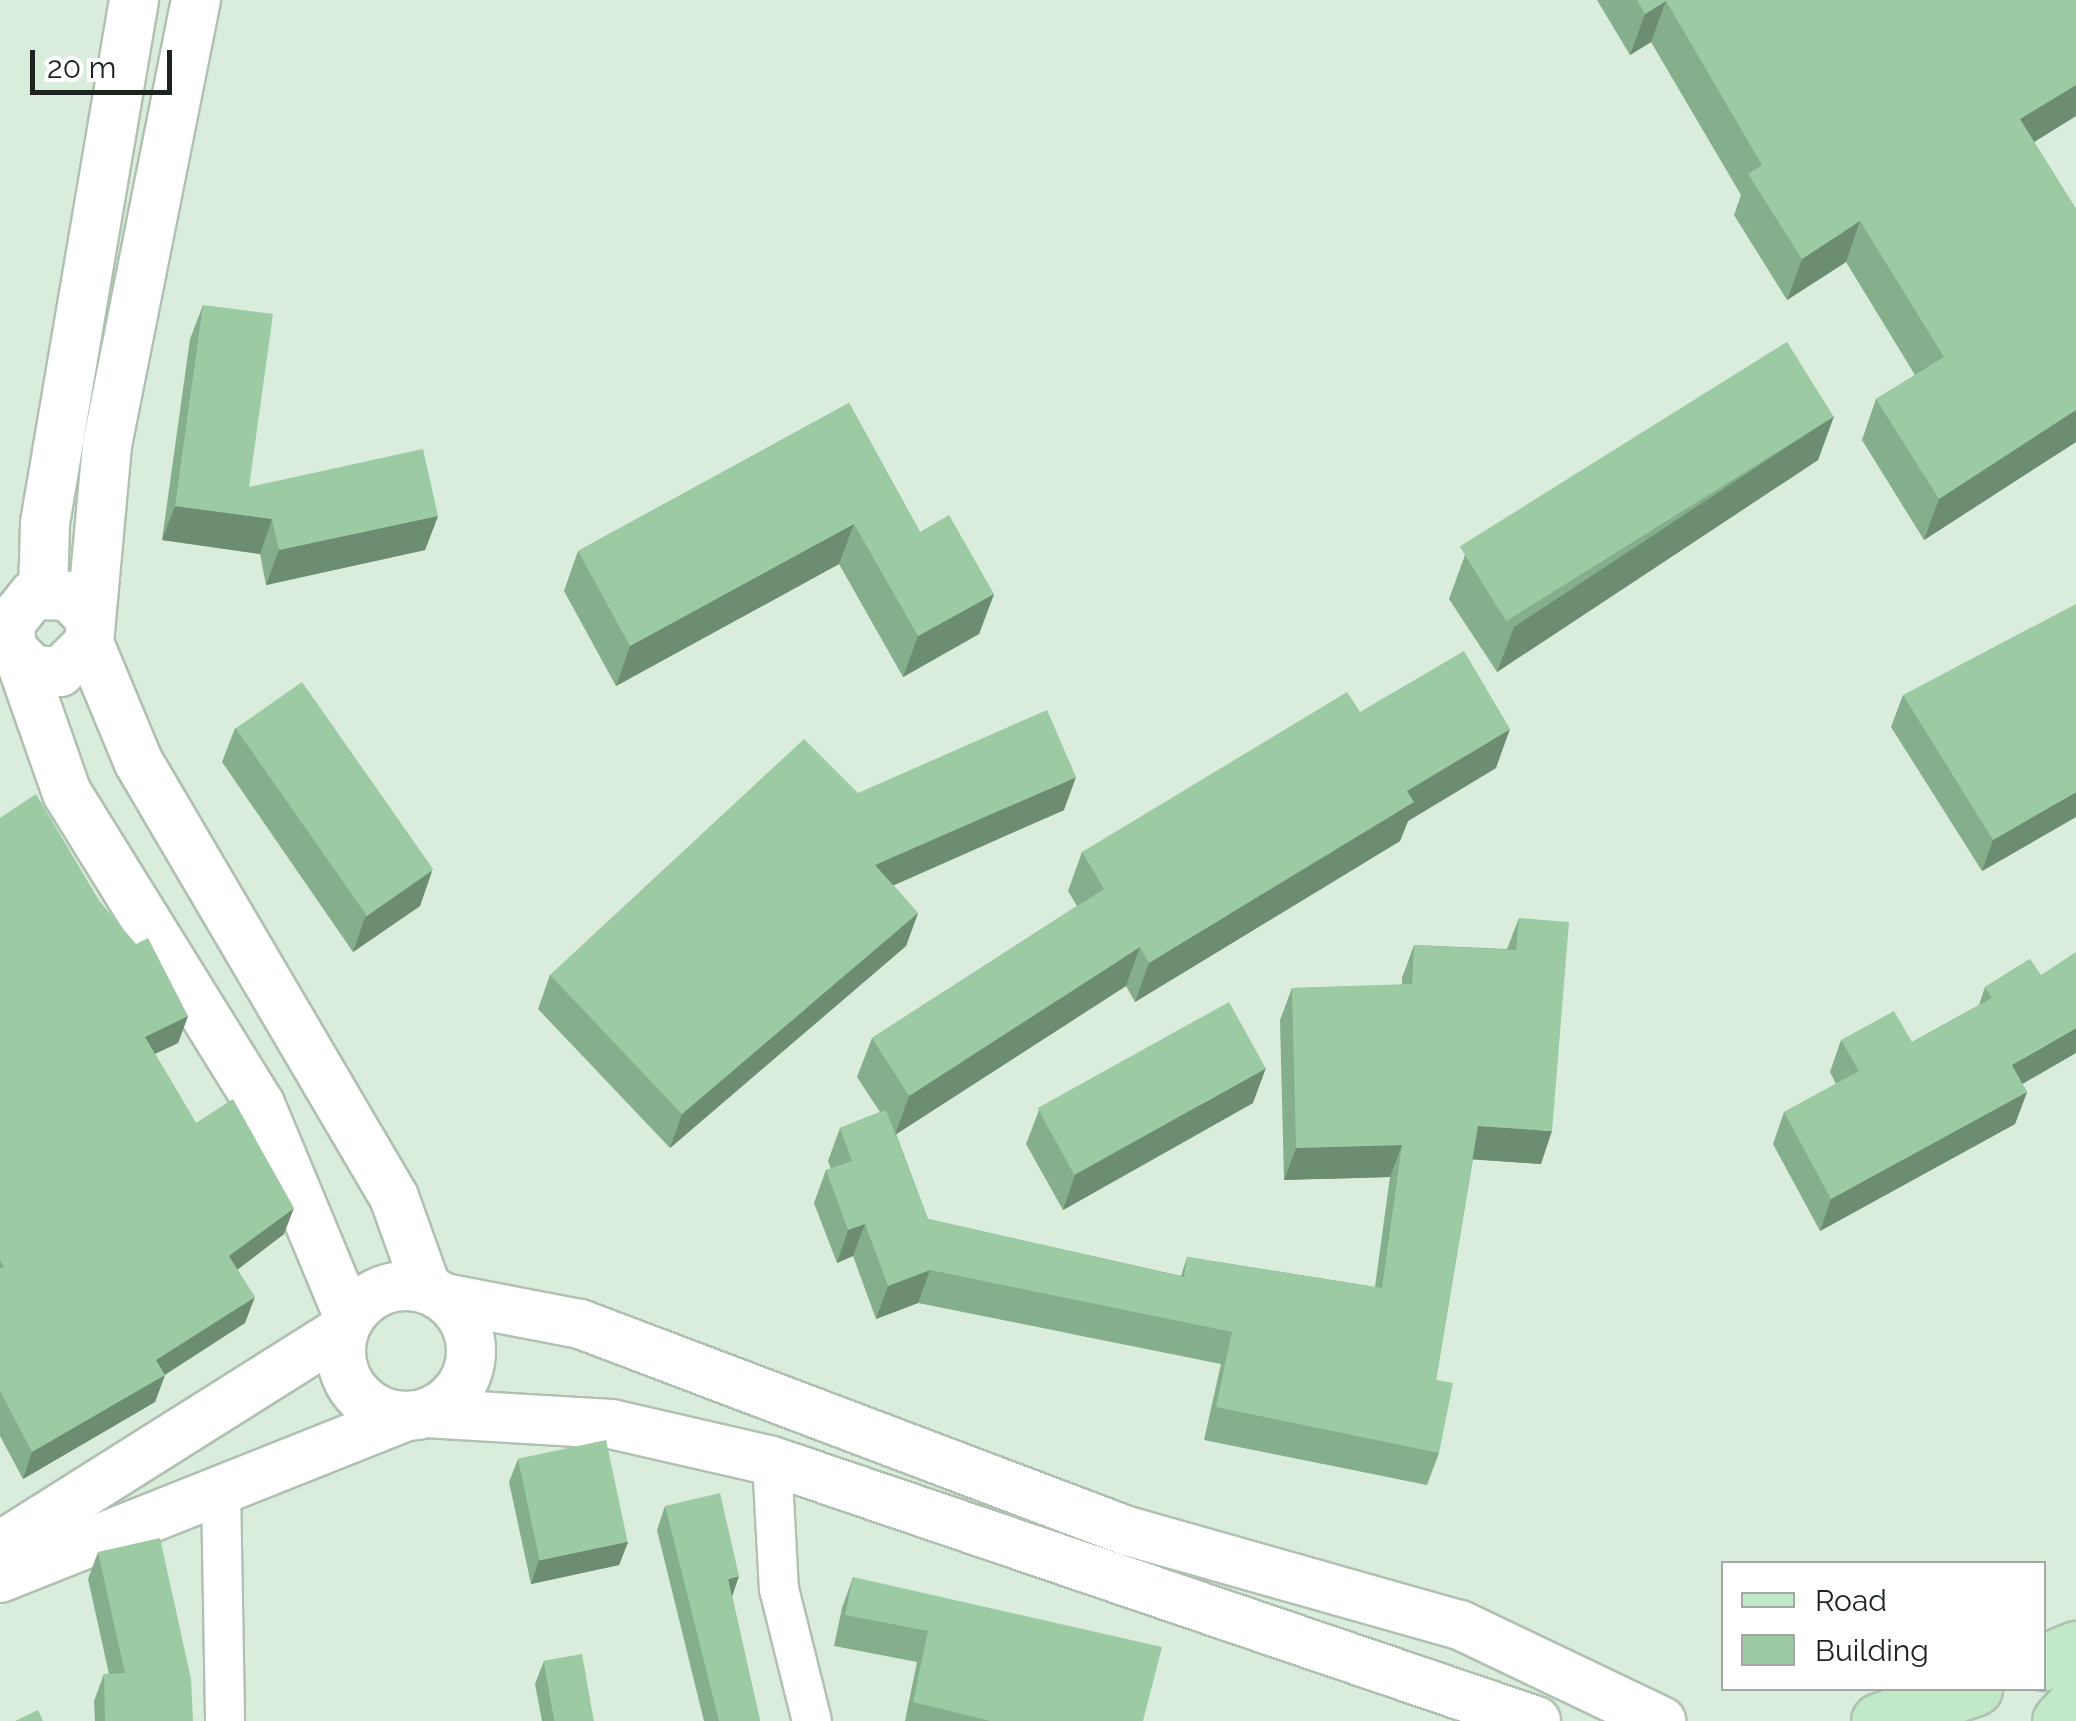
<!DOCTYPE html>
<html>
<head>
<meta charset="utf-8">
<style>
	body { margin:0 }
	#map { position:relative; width:2076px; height:1721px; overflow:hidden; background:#daecdc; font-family:Raleway,sans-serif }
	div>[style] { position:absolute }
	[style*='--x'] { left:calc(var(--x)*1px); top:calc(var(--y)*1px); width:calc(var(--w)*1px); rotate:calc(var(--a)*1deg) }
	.roads { filter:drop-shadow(2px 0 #afc1b1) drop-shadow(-2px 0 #afc1b1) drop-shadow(0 2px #afc1b1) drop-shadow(0 -2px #afc1b1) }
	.minor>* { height:38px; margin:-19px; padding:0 19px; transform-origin:19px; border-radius:19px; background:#fff }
	.tertiary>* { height:48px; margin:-24px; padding:0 24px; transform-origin:24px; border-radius:24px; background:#fff }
	.tertiary>.ring { margin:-24px; padding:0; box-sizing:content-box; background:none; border:48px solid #fff; border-radius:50% }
	.primary>* { height:55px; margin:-27.5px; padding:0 27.5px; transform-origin:27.5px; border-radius:27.5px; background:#c1e9c8 }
	.wall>* { inset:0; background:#85ae8c }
	.shaded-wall>* { inset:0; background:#6c8d72 }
	.building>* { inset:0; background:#9bcaa3; transform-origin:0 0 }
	span { translate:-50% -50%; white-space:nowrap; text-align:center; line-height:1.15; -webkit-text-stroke:8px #fff; paint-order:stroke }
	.legend { position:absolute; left:1721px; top:1561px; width:325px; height:130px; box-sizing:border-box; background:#fff; border:2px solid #a5a7a5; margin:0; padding:12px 18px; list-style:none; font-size:30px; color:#1d241e }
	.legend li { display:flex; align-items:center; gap:20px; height:50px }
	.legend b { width:50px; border:2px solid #a5a7a5 }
	.scale { position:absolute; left:30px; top:50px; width:142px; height:45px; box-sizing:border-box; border:5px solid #1d241e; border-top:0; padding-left:12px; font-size:30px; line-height:35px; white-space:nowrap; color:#1d241e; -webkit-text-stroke:8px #fff; paint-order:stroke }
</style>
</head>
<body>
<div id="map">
	<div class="roads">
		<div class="minor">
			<div style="--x:772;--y:1461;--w:128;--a:86.9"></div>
			<div style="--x:779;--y:1589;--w:136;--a:76"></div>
			<div style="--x:221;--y:1488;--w:233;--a:89"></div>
		</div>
		<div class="tertiary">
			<div style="--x:43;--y:592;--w:69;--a:-88.3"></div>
			<div style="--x:45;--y:523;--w:531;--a:-80.34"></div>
			<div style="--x:88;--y:616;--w:28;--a:-134"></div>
			<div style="--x:69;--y:596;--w:36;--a:-178"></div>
			<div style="--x:33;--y:595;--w:38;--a:129"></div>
			<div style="--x:9;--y:625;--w:25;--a:81"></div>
			<div style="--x:13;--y:650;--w:28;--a:45"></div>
			<div style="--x:33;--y:670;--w:27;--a:4"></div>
			<div style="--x:60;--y:672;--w:41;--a:-45"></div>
			<div style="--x:89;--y:643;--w:199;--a:-84.8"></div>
			<div style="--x:107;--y:445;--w:454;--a:-78.7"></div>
			<div style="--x:89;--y:643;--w:128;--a:67.4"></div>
			<div style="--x:138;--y:761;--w:506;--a:59.58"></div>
			<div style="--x:394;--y:1197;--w:98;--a:70.3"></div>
			<div style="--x:21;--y:662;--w:139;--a:70.7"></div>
			<div style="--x:67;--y:793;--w:366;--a:58.2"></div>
			<div style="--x:260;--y:1104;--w:232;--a:67.4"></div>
			<div class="ring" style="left:341px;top:1286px;width:82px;height:82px"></div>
			<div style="--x:445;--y:1298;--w:137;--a:10.9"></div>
			<div style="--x:580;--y:1324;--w:585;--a:20.73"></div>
			<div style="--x:1127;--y:1531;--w:346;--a:15.8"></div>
			<div style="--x:1460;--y:1625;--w:223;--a:25.5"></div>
			<div style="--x:426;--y:1413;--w:185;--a:3.4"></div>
			<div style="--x:611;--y:1424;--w:165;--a:12.9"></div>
			<div style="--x:772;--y:1461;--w:807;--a:18.79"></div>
			<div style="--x:0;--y:1546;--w:407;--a:-32.2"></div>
			<div style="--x:0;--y:1578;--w:438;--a:-21.7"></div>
		</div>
		<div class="primary">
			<div style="--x:2044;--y:1662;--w:35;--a:-22"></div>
			<div style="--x:1879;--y:1721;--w:101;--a:-19.2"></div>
			<div style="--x:2060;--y:1721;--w:23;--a:-47"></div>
		</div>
	</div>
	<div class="wall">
		<div style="clip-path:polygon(1597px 0,2076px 0,2076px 116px,2034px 142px,2076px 209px,2076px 442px,1924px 540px,1862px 440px,1876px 399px,1915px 375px,1846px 262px,1787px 300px,1734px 215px,1741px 195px,1651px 42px,1630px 55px)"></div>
		<div style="clip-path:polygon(203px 305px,249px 487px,438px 516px,425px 550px,266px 585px,260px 554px,162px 540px,190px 339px)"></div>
		<div style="clip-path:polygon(849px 403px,920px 532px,994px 594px,979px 634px,903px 677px,839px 564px,616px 686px,564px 591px,578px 551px)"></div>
		<div style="clip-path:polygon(1834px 416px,1818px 460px,1497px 672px,1449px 599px,1465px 555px)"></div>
		<div style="clip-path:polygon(1903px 695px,2076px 817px,1982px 871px,1891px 727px)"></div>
		<div style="clip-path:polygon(1360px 712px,1496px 768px,1408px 821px,1400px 841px,1135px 1002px,1126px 986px,896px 1134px,928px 1219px,1181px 1276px,1187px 1257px,1375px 1287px,1390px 1177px,1284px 1180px,1280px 1020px,1292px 988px,1402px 985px,1402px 978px,1414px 945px,1507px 949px,1519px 918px,1541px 1164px,1473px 1159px,1436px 1380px,1439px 1453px,1427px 1485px,1204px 1440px,1221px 1364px,918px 1303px,876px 1319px,853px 1256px,837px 1263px,814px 1203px,826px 1170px,831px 1169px,828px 1161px,840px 1128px,880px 1112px,857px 1077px,872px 1038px,1077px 906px,1068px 891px,1082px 852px)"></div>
		<div style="clip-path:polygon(235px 728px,432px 871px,420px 906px,353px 952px,222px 762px)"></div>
		<div style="clip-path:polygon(858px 793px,1064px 810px,893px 885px,918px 913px,906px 946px,670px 1148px,538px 1009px,550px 975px)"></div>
		<div style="clip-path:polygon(0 818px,100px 902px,188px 1016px,178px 1043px,155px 1054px,196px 1123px,284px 1234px,238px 1269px,245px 1323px,165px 1375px,155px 1402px,23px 1479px,0 1436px)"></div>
		<div style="clip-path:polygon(2030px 959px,2022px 1084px,2027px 1092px,2015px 1124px,1820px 1231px,1773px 1144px,1784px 1112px,1836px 1084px,1830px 1072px,1841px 1040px,1912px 1042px,1979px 1005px,1985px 987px)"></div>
		<div style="clip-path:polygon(1253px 1103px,1063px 1210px,1026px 1144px,1039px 1110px)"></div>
		<div style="clip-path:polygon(518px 1459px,628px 1542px,619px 1565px,531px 1584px,509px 1482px)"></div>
		<div style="clip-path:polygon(665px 1506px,732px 1596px,760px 1721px,704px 1721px,657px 1530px)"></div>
		<div style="clip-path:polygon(98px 1552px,193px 1721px,95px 1721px,94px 1701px,104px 1674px,109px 1674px,88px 1579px)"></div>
		<div style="clip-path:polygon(853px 1577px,1143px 1721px,905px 1721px,917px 1662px,834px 1646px,842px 1608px)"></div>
		<div style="clip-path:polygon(544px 1661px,594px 1721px,542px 1721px,535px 1684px)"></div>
	</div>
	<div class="shaded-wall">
		<div style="clip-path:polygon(1666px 1px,1651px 42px,1630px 55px,1645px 14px)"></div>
		<div style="clip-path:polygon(2076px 85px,2076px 116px,2005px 160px,2020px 119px)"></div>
		<div style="clip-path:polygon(1860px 221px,1846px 262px,1787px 300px,1802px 259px)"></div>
		<div style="clip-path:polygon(2076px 410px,2076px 442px,1924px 540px,1939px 499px)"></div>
		<div style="clip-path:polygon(1834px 416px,1818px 460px,1497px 672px,1514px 627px)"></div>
		<div style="clip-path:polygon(175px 506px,272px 519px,260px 554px,162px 540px)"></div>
		<div style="clip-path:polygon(438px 516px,425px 550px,266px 585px,279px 550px)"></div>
		<div style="clip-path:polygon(854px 524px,839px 564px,616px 686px,630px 646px)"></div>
		<div style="clip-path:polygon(994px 594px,979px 634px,903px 677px,918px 636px)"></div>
		<div style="clip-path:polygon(1510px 729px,1496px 768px,1408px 821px,1400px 841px,1135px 1002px,1149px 963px,1407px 791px)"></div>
		<div style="clip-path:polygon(1076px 777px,1064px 810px,863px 899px,875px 865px)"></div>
		<div style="clip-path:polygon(2076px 792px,2076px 817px,1982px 871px,1993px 840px)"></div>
		<div style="clip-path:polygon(432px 871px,420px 906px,353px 952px,365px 917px)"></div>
		<div style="clip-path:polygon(918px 913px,906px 946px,670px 1148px,682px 1114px)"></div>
		<div style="clip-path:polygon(1140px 947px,1126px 986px,895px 1135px,909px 1096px)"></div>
		<div style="clip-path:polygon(188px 1016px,178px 1043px,135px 1063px,145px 1037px)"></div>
		<div style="clip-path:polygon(2076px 1028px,2076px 1053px,2000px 1097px,2012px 1065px)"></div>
		<div style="clip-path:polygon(1266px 1068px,1253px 1103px,1063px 1210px,1075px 1175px)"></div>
		<div style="clip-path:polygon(2027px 1092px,2015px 1124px,1820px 1231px,1831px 1199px)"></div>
		<div style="clip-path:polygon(1478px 1126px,1552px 1131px,1541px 1164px,1466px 1159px)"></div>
		<div style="clip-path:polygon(1402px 1145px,1390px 1177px,1284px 1180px,1296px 1148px)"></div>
		<div style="clip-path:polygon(294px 1208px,284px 1234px,220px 1283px,229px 1256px)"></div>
		<div style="clip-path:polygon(865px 1224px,853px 1256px,837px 1263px,848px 1230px)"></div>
		<div style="clip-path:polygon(930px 1270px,918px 1303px,876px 1319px,888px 1286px)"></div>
		<div style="clip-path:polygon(255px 1297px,245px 1323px,147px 1386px,165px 1375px,155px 1402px,23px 1479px,32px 1452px,156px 1360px)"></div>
		<div style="clip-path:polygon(628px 1542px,619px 1565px,531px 1584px,539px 1560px)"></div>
		<div style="clip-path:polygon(739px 1576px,731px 1600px,728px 1579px)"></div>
	</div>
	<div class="building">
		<div style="clip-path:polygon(1637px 0,2076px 0,2076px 85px,2020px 119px,2076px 209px,2076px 410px,1939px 499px,1876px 399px,1944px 357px,1860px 221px,1802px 259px,1748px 174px,1762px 165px,1666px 1px,1645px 14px)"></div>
		<div style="clip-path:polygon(203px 305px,273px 314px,249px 487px,423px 449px,438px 516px,279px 550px,272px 519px,175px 506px)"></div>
		<div style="left:1787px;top:342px;width:88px;height:386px;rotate:58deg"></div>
		<div style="clip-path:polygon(849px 403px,920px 532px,949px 515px,994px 594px,918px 636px,854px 524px,630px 646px,578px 551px)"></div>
		<div style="clip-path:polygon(2076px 604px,2076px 792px,1993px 840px,1903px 695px)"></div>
		<div style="clip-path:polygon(1464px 651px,1510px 729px,1407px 791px,1414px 802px,1149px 963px,1140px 947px,909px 1096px,872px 1038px,1104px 889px,1082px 852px,1347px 692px,1360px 712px)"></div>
		<div style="left:302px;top:682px;width:229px;height:81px;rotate:55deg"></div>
		<div style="clip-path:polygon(1047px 710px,1076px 777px,875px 865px,918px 913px,682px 1114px,550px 975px,804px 739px,858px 793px)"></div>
		<div style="clip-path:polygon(36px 794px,100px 902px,136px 944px,148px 938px,188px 1016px,145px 1037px,196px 1123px,233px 1099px,294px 1208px,229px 1256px,255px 1297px,156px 1360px,165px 1375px,32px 1452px,0 1391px,0 1269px,4px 1267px,0 1260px,0 818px)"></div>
		<div style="clip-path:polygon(1519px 918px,1569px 922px,1552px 1131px,1478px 1126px,1436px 1380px,1453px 1383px,1439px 1453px,1216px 1407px,1232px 1332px,930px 1270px,888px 1286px,865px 1224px,848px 1230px,826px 1170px,852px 1161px,840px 1128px,886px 1110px,928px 1219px,1184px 1277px,1187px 1257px,1382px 1288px,1402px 1145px,1296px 1148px,1292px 988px,1412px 984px,1414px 945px,1516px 950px)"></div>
		<div style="clip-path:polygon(2076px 952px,2076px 1028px,2012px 1065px,2027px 1092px,1831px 1199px,1784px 1112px,1859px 1071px,1841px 1040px,1894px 1011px,1912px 1042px,1992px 998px,1985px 987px,2030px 959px,2041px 975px)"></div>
		<div style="left:1229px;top:1002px;width:76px;height:219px;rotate:61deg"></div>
		<div style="left:606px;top:1440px;width:104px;height:90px;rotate:78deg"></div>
		<div style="clip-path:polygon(720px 1493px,739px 1576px,728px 1579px,760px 1721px,719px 1721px,665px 1506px)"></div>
		<div style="clip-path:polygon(160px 1538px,191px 1679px,193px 1721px,105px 1721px,104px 1674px,125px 1673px,98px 1552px)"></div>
		<div style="clip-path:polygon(853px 1577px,1162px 1647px,1143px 1721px,990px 1721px,913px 1702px,928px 1631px,845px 1615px)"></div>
		<div style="left:582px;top:1654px;width:68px;height:39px;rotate:80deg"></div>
		<div style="clip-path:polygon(38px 1710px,43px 1721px,15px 1721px)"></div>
	</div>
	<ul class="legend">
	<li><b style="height:12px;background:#c1e9c8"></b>Road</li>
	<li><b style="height:28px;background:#9bcaa3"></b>Building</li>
	</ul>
	<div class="scale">20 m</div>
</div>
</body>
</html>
